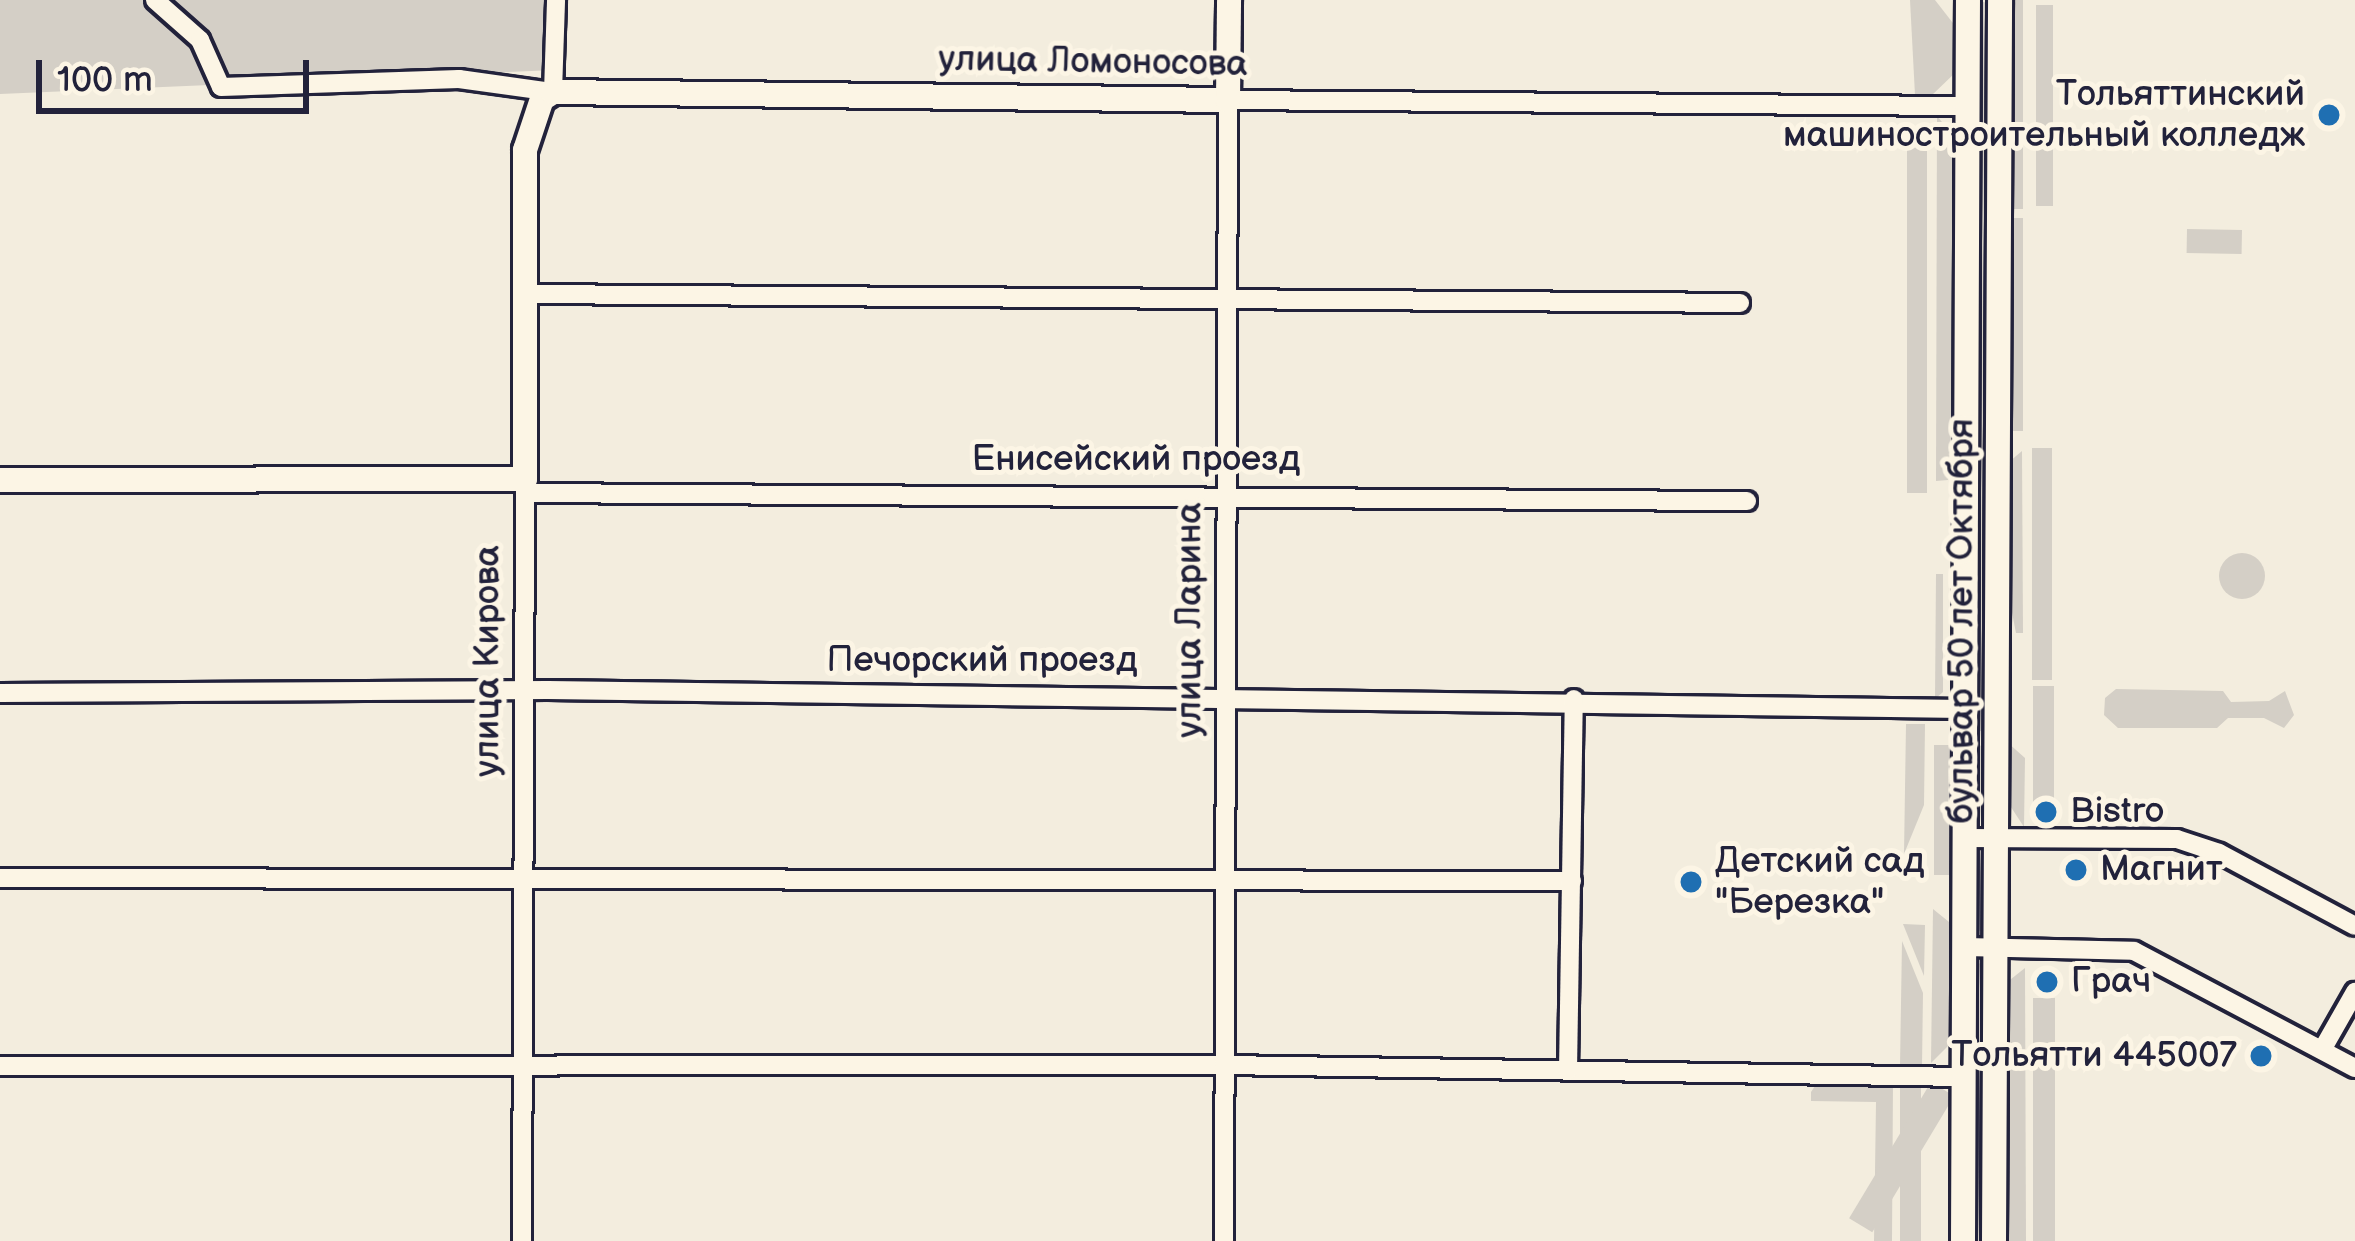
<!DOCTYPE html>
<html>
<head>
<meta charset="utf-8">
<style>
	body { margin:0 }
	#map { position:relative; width:2355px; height:1241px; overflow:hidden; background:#f3edde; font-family:"Balsamiq Sans",sans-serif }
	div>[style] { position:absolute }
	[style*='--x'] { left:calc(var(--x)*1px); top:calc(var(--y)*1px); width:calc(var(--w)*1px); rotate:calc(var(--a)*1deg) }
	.green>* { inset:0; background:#d4cfc6; transform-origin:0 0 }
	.round { border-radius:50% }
	.roads { filter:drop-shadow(3px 0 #22223b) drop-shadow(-3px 0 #22223b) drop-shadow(0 3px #22223b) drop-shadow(0 -3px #22223b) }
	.minor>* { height:18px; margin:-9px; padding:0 9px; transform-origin:9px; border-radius:9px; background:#fcf5e5 }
	.major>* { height:24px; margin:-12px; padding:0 12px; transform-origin:12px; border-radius:12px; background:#fcf5e5 }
	.dots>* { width:33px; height:33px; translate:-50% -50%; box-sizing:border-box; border:6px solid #fcf5e5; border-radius:50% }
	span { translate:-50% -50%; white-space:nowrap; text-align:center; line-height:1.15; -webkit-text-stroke:10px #fcf5e5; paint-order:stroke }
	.street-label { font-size:36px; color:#22223b }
	.poi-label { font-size:36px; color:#22223b }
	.right { translate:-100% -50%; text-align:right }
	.left { translate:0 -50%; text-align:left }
	.scale { position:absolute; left:36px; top:60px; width:273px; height:54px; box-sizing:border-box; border:6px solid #22223b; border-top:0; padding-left:15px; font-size:36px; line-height:42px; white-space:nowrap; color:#22223b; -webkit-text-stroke:9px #fcf5e5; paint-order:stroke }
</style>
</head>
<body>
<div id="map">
	<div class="green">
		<div style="clip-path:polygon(0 0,557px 0,555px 70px,0 94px)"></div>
		<div style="clip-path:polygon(1910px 0,1935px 0,1956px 27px,1956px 72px,1931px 96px,1915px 95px)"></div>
		<div style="clip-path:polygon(1978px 0,1989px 4px,1986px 731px,1973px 731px)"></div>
		<div style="left:2023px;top:0;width:209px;height:14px;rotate:90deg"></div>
		<div style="left:2036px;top:5px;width:17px;height:201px"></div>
		<div style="clip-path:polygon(1937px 116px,1956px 139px,1956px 446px,1948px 480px,1936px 481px)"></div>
		<div style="left:1907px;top:133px;width:20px;height:360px"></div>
		<div style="left:2023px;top:218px;width:213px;height:16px;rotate:90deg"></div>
		<div style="left:2187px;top:229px;width:55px;height:24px;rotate:1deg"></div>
		<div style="left:2032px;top:448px;width:20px;height:232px"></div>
		<div style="clip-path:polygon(2022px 451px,2023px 633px,2016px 633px,2007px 587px,2009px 462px)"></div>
		<div class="round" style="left:2219px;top:553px;width:46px;height:46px"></div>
		<div style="clip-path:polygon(1936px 574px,1943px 574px,1943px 692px,1935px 699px)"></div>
		<div style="left:2033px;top:686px;width:21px;height:116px"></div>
		<div style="clip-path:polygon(2116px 689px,2223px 691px,2231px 702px,2269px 701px,2285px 691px,2294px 715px,2284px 728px,2264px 718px,2228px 718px,2217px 728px,2118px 728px,2104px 715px,2105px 698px)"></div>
		<div style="clip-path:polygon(1906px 724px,1925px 724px,1924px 805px,1904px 854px)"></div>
		<div style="clip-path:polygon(2007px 742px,2025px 758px,2024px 827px,2007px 801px)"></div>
		<div style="left:1934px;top:745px;width:19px;height:130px"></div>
		<div style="clip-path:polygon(1972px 745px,1986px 746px,1980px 823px,1974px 819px)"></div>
		<div style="clip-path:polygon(1980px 853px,1984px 929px,1979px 931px,1974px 854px)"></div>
		<div style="clip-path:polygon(1933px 909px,1954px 926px,1954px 1040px,1931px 1063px)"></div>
		<div style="clip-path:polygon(1903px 924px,1925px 925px,1924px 976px)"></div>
		<div style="clip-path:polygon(1902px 941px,1923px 993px,1922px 1066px,1900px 1066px)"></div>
		<div style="clip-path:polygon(1977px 961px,1985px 969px,1984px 1241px,1972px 1241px)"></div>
		<div style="clip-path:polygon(2025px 968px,2026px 1241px,2003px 1241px,2006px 983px)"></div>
		<div style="left:2033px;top:998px;width:22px;height:243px"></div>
		<div style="clip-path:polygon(1893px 1082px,1892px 1241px,1874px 1241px,1876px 1102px,1811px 1101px,1811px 1092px,1817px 1083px)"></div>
		<div style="left:1921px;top:1082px;width:159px;height:21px;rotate:90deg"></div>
		<div style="left:1931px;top:1082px;width:27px;height:159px;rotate:31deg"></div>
	</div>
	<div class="roads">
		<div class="minor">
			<div style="--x:155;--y:0;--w:60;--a:41.6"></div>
			<div style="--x:200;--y:40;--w:51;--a:65.9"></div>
			<div style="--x:221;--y:87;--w:238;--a:-1.9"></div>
			<div style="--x:459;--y:79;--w:95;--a:7.9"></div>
			<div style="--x:553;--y:92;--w:92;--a:-88.1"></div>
			<div style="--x:525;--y:294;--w:1215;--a:0.42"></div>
			<div style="--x:525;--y:493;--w:1222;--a:0.38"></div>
			<div style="--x:0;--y:693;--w:548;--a:-0.31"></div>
			<div style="--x:548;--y:690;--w:1416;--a:0.77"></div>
			<div style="--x:1963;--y:838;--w:214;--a:0.3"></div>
			<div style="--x:2177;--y:839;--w:44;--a:18.4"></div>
			<div style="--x:2219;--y:853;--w:154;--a:28.2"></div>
			<div style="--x:0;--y:878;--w:1572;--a:0.11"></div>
			<div style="--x:1963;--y:947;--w:171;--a:1.3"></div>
			<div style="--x:2134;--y:951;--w:250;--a:27.9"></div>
			<div style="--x:2322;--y:1050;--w:67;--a:-60.4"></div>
			<div style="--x:0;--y:1066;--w:1224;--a:-0.05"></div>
			<div style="--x:1224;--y:1065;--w:739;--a:0.93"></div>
			<div style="--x:1568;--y:1070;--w:371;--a:-89.1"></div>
			<div style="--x:522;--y:1241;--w:757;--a:-89.77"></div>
			<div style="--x:1224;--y:1241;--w:1141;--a:-89.8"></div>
			<div style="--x:1228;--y:100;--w:738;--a:0.47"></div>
		</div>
		<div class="major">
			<div style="--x:0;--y:480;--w:525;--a:-0.11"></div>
			<div style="--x:525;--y:479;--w:329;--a:-90"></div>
			<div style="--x:525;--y:150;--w:54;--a:-71.6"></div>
			<div style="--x:542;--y:99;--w:13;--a:-32"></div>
			<div style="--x:553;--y:92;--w:675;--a:0.68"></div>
			<div style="--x:1228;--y:100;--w:100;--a:-89.4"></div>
			<div style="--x:1963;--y:1241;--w:1241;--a:-89.77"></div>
			<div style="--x:1994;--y:1241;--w:1241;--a:-89.72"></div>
		</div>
	</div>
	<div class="dots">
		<div style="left:2329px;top:115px;background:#1f6fb2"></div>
		<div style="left:2046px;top:812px;background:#1f6fb2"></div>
		<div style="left:2076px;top:870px;background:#1f6fb2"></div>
		<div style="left:1691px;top:882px;background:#1f6fb2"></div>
		<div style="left:2047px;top:982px;background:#1f6fb2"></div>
		<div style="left:2261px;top:1056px;background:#1f6fb2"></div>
	</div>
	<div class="street-label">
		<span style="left:1093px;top:62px;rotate:1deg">улица Ломоносова</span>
		<span style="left:1136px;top:460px">Енисейский проезд</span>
		<span style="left:1190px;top:620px;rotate:-90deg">улица Ларина</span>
		<span style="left:1962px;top:621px;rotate:-90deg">бульвар 50 лет Октября</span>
		<span style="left:488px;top:661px;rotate:-90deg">улица Кирова</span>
		<span style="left:982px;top:661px">Печорский проезд</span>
	</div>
	<div class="poi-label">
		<span class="right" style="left:2305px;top:115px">Тольяттинский<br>машиностроительный колледж</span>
		<span class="left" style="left:2070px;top:812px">Bistro</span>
		<span class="left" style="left:1715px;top:882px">Детский сад<br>"Березка"</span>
		<span class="left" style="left:2100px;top:870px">Магнит</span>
		<span class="left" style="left:2071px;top:982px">Грач</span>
		<span class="right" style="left:2237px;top:1056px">Тольятти 445007</span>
	</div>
	<div class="scale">100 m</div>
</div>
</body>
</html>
